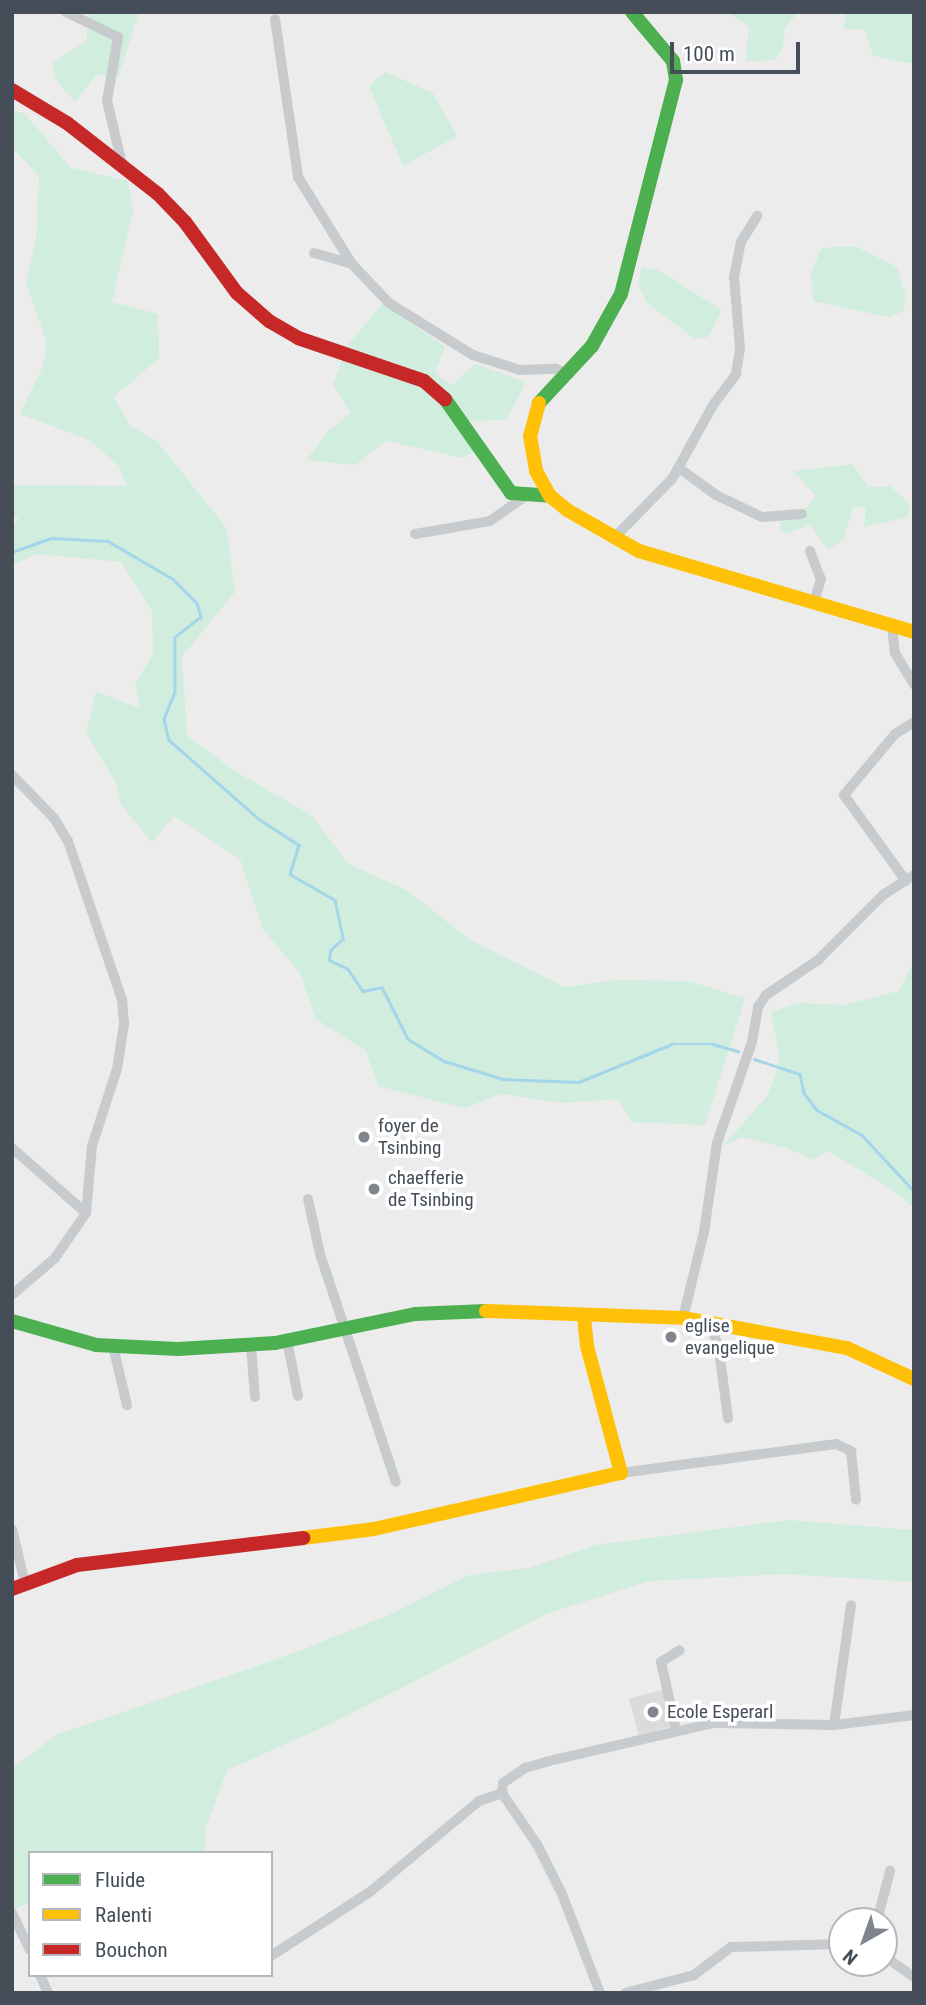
<!DOCTYPE html>
<html>
<head>
<meta charset="utf-8">
<style>
	body { margin:0 }
	#map { position:relative; width:926px; height:2005px; overflow:hidden; background:#edecec; font-family:"Roboto Condensed",sans-serif }
	div>[style] { position:absolute }
	[style*='--x'] { left:calc(var(--x)*1px); top:calc(var(--y)*1px); width:calc(var(--w)*1px); rotate:calc(var(--a)*1deg) }
	.education>* { inset:0; background:#dbdbdc; transform-origin:0 0 }
	.green>* { inset:0; background:#d0edde }
	.stream>* { height:2.5px; margin:-1.25px; padding:0 1.25px; transform-origin:1.25px; border-radius:1.25px; background:#a5d5eb }
	.street>* { height:10px; margin:-5px; padding:0 5px; transform-origin:5px; border-radius:5px; background:#c8cbcd }
	.fast>* { height:14px; margin:-7px; padding:0 7px; transform-origin:7px; border-radius:7px; background:#4caf50 }
	.slow>* { height:14px; margin:-7px; padding:0 7px; transform-origin:7px; border-radius:7px; background:#ffc107 }
	.jam>* { height:14px; margin:-7px; padding:0 7px; transform-origin:7px; border-radius:7px; background:#c62828 }
	.dots>* { width:19px; height:19px; translate:-50% -50%; box-sizing:border-box; border:4px solid #fff; border-radius:50% }
	span { translate:-50% -50%; white-space:nowrap; text-align:center; line-height:1.15; -webkit-text-stroke:7px #fff; paint-order:stroke }
	.poi-label { font-size:19px; color:#444d58 }
	.left { translate:0 -50%; text-align:left }
	.frame { position:absolute; inset:0; border:14px solid #444d58; pointer-events:none }
	.legend { position:absolute; left:28px; top:1851px; width:245px; height:126px; box-sizing:border-box; background:#fff; border:2px solid #b4b8bc; margin:0; padding:9px 12px; list-style:none; font-size:21px; color:#444d58 }
	.legend li { display:flex; align-items:center; gap:14px; height:35px }
	.legend b { width:35px; border:2px solid #b4b8bc }
	.north { position:absolute; left:828px; top:1907px; width:70px; height:70px; box-sizing:border-box; background:#fff; border:2px solid #b4b8bc; border-radius:50%; rotate:220deg; font-size:19px; font-weight:700; line-height:28px; text-align:center; color:#444d58 }
	.north::after { content:''; display:block; margin:auto; width:24px; height:32px; background:#7f858c; clip-path:polygon(50% 0,100% 100%,50% 72%,0 100%) }
	.scale { position:absolute; left:670px; top:42px; width:130px; height:32px; box-sizing:border-box; border:4px solid #444d58; border-top:0; padding-left:9px; font-size:21px; line-height:24px; white-space:nowrap; color:#444d58; -webkit-text-stroke:5px #fff; paint-order:stroke }
</style>
</head>
<body>
<div id="map">
	<div class="education">
		<div style="left:667px;top:1689px;width:38px;height:39px;rotate:76deg"></div>
	</div>
	<div class="green">
		<div style="clip-path:polygon(90px 12px,139px 12px,119px 76px,96px 75px,75px 102px,55px 79px,53px 63px,86px 40px)"></div>
		<div style="clip-path:polygon(727px 12px,798px 12px,785px 28px,783px 48px,775px 60px,746px 61px,749px 27px)"></div>
		<div style="clip-path:polygon(846px 12px,914px 12px,914px 64px,873px 56px,865px 30px,843px 29px)"></div>
		<div style="clip-path:polygon(385px 72px,433px 93px,457px 136px,403px 166px,369px 86px)"></div>
		<div style="clip-path:polygon(12px 110px,25px 114px,71px 168px,128px 181px,133px 211px,112px 302px,158px 314px,159px 358px,114px 397px,130px 426px,157px 441px,227px 529px,235px 592px,182px 657px,187px 736px,235px 771px,312px 816px,349px 864px,408px 891px,470px 940px,565px 987px,617px 980px,688px 981px,745px 998px,705px 1125px,632px 1122px,618px 1099px,562px 1103px,501px 1094px,464px 1108px,378px 1086px,366px 1051px,316px 1019px,300px 973px,263px 929px,240px 859px,174px 816px,152px 843px,120px 803px,117px 785px,86px 732px,96px 692px,140px 708px,135px 684px,153px 654px,152px 611px,121px 562px,37px 554px,12px 565px,12px 527px,19px 519px,12px 515px,12px 485px,127px 486px,119px 466px,89px 440px,20px 414px,43px 366px,47px 343px,26px 282px,36px 241px,39px 176px,12px 148px)"></div>
		<div style="clip-path:polygon(854px 246px,897px 267px,905px 293px,904px 311px,888px 317px,813px 301px,811px 275px,821px 248px)"></div>
		<div style="clip-path:polygon(642px 268px,658px 270px,722px 310px,708px 337px,695px 339px,646px 302px,638px 283px)"></div>
		<div style="clip-path:polygon(383px 303px,445px 347px,435px 372px,452px 386px,475px 364px,526px 382px,506px 420px,456px 421px,476px 451px,463px 458px,387px 441px,355px 465px,306px 460px,330px 429px,351px 413px,333px 384px,348px 345px)"></div>
		<div style="clip-path:polygon(853px 464px,868px 487px,890px 486px,909px 503px,908px 517px,864px 527px,866px 507px,853px 507px,844px 539px,828px 550px,810px 525px,785px 534px,779px 528px,785px 510px,806px 508px,816px 496px,793px 471px)"></div>
		<div style="clip-path:polygon(914px 960px,914px 1208px,889px 1187px,827px 1151px,813px 1160px,787px 1148px,742px 1137px,723px 1146px,768px 1095px,780px 1060px,771px 1012px,798px 1003px,845px 1005px,899px 991px)"></div>
		<div style="clip-path:polygon(788px 1520px,914px 1530px,914px 1582px,784px 1574px,649px 1581px,547px 1614px,330px 1724px,227px 1770px,206px 1828px,204px 1853px,30px 1853px,30px 1902px,12px 1911px,12px 1768px,56px 1735px,289px 1655px,389px 1615px,469px 1575px,529px 1568px,596px 1545px)"></div>
	</div>
	<div class="stream">
		<div style="--x:12;--y:552;--w:41;--a:-19.7"></div>
		<div style="--x:51;--y:538;--w:57;--a:3"></div>
		<div style="--x:108;--y:541;--w:75;--a:30.3"></div>
		<div style="--x:173;--y:579;--w:34;--a:45"></div>
		<div style="--x:197;--y:603;--w:15;--a:74"></div>
		<div style="--x:201;--y:617;--w:33;--a:142"></div>
		<div style="--x:175;--y:637;--w:55;--a:90"></div>
		<div style="--x:175;--y:692;--w:29;--a:112"></div>
		<div style="--x:164;--y:719;--w:22;--a:77"></div>
		<div style="--x:169;--y:740;--w:120;--a:41.3"></div>
		<div style="--x:259;--y:819;--w:48;--a:33"></div>
		<div style="--x:299;--y:845;--w:30;--a:107"></div>
		<div style="--x:290;--y:874;--w:52;--a:30"></div>
		<div style="--x:335;--y:900;--w:40;--a:78"></div>
		<div style="--x:343;--y:939;--w:16;--a:137"></div>
		<div style="--x:331;--y:950;--w:10;--a:101"></div>
		<div style="--x:329;--y:960;--w:21;--a:25"></div>
		<div style="--x:348;--y:969;--w:27;--a:56"></div>
		<div style="--x:363;--y:991;--w:19;--a:-12"></div>
		<div style="--x:382;--y:987;--w:58;--a:63.4"></div>
		<div style="--x:408;--y:1039;--w:42;--a:31.4"></div>
		<div style="--x:444;--y:1061;--w:62;--a:17"></div>
		<div style="--x:503;--y:1079;--w:76;--a:2.3"></div>
		<div style="--x:579;--y:1082;--w:100;--a:-22.2"></div>
		<div style="--x:672;--y:1044;--w:41;--a:0"></div>
		<div style="--x:713;--y:1044;--w:26;--a:16"></div>
		<div style="--x:754;--y:1059;--w:48;--a:18.1"></div>
		<div style="--x:800;--y:1074;--w:19;--a:78"></div>
		<div style="--x:804;--y:1093;--w:21;--a:53"></div>
		<div style="--x:817;--y:1110;--w:51;--a:29.1"></div>
		<div style="--x:862;--y:1135;--w:76;--a:47.1"></div>
	</div>
	<div class="street">
		<div style="--x:66;--y:12;--w:58;--a:25.7"></div>
		<div style="--x:118;--y:37;--w:65;--a:99.8"></div>
		<div style="--x:107;--y:101;--w:65;--a:76.6"></div>
		<div style="--x:275;--y:19;--w:160;--a:81.7"></div>
		<div style="--x:298;--y:177;--w:102;--a:58.2"></div>
		<div style="--x:314;--y:253;--w:40;--a:16"></div>
		<div style="--x:352;--y:264;--w:54;--a:46.5"></div>
		<div style="--x:389;--y:303;--w:99;--a:31.8"></div>
		<div style="--x:473;--y:355;--w:49;--a:17.7"></div>
		<div style="--x:520;--y:370;--w:36;--a:-2"></div>
		<div style="--x:556;--y:369;--w:14;--a:21"></div>
		<div style="--x:679;--y:468;--w:46;--a:36.1"></div>
		<div style="--x:716;--y:495;--w:51;--a:25.6"></div>
		<div style="--x:762;--y:517;--w:40;--a:-4.3"></div>
		<div style="--x:415;--y:534;--w:76;--a:-9.8"></div>
		<div style="--x:490;--y:521;--w:42;--a:-35.2"></div>
		<div style="--x:613;--y:539;--w:84;--a:-45.5"></div>
		<div style="--x:672;--y:479;--w:85;--a:-61"></div>
		<div style="--x:713;--y:405;--w:39;--a:-53"></div>
		<div style="--x:736;--y:374;--w:26;--a:-81"></div>
		<div style="--x:740;--y:348;--w:71;--a:-94.8"></div>
		<div style="--x:734;--y:277;--w:36;--a:-79"></div>
		<div style="--x:741;--y:242;--w:31;--a:-58"></div>
		<div style="--x:810;--y:551;--w:30;--a:69"></div>
		<div style="--x:821;--y:579;--w:24;--a:107"></div>
		<div style="--x:892;--y:626;--w:27;--a:84"></div>
		<div style="--x:895;--y:653;--w:37;--a:59"></div>
		<div style="--x:12;--y:775;--w:60;--a:45.7"></div>
		<div style="--x:54;--y:818;--w:27;--a:59"></div>
		<div style="--x:68;--y:841;--w:168;--a:71.2"></div>
		<div style="--x:122;--y:1000;--w:24;--a:85"></div>
		<div style="--x:124;--y:1024;--w:46;--a:98.8"></div>
		<div style="--x:117;--y:1069;--w:81;--a:108"></div>
		<div style="--x:92;--y:1146;--w:67;--a:95.1"></div>
		<div style="--x:86;--y:1213;--w:55;--a:124.6"></div>
		<div style="--x:55;--y:1258;--w:57;--a:139.3"></div>
		<div style="--x:906;--y:881;--w:106;--a:-125.8"></div>
		<div style="--x:844;--y:795;--w:80;--a:-50.1"></div>
		<div style="--x:895;--y:734;--w:22;--a:-32"></div>
		<div style="--x:12;--y:1148;--w:98;--a:41.3"></div>
		<div style="--x:308;--y:1199;--w:56;--a:77.7"></div>
		<div style="--x:320;--y:1254;--w:240;--a:71.6"></div>
		<div style="--x:683;--y:1318;--w:89;--a:-76.3"></div>
		<div style="--x:704;--y:1232;--w:90;--a:-81.7"></div>
		<div style="--x:717;--y:1143;--w:107;--a:-70.9"></div>
		<div style="--x:752;--y:1042;--w:36;--a:-80"></div>
		<div style="--x:758;--y:1007;--w:14;--a:-56"></div>
		<div style="--x:766;--y:995;--w:63;--a:-33.9"></div>
		<div style="--x:818;--y:960;--w:92;--a:-45"></div>
		<div style="--x:883;--y:895;--w:37;--a:-33"></div>
		<div style="--x:710;--y:1322;--w:29;--a:72"></div>
		<div style="--x:719;--y:1350;--w:69;--a:82.5"></div>
		<div style="--x:287;--y:1340;--w:57;--a:78.9"></div>
		<div style="--x:251;--y:1345;--w:52;--a:85.6"></div>
		<div style="--x:113;--y:1346;--w:61;--a:76.7"></div>
		<div style="--x:621;--y:1473;--w:217;--a:-7.7"></div>
		<div style="--x:836;--y:1444;--w:17;--a:25"></div>
		<div style="--x:851;--y:1451;--w:49;--a:84.2"></div>
		<div style="--x:12;--y:1529;--w:56;--a:76.5"></div>
		<div style="--x:834;--y:1725;--w:121;--a:-81.9"></div>
		<div style="--x:676;--y:1730;--w:70;--a:-102.4"></div>
		<div style="--x:661;--y:1662;--w:22;--a:-32"></div>
		<div style="--x:12;--y:1913;--w:41;--a:64.1"></div>
		<div style="--x:877;--y:1921;--w:52;--a:-75.4"></div>
		<div style="--x:271;--y:1956;--w:119;--a:-33"></div>
		<div style="--x:371;--y:1891;--w:141;--a:-39.8"></div>
		<div style="--x:479;--y:1801;--w:24;--a:-19"></div>
		<div style="--x:884;--y:1956;--w:37;--a:35"></div>
		<div style="--x:40;--y:1975;--w:20;--a:66"></div>
		<div style="--x:600;--y:1993;--w:106;--a:-111"></div>
		<div style="--x:562;--y:1894;--w:54;--a:-116.6"></div>
		<div style="--x:538;--y:1846;--w:64;--a:-124.2"></div>
		<div style="--x:502;--y:1793;--w:10;--a:-84"></div>
		<div style="--x:503;--y:1783;--w:27;--a:-34"></div>
		<div style="--x:525;--y:1768;--w:25;--a:-16"></div>
		<div style="--x:549;--y:1761;--w:169;--a:-13"></div>
		<div style="--x:714;--y:1723;--w:120;--a:1"></div>
		<div style="--x:834;--y:1725;--w:81;--a:-7.1"></div>
		<div style="--x:625;--y:1993;--w:71;--a:-14.6"></div>
		<div style="--x:694;--y:1975;--w:46;--a:-37.1"></div>
		<div style="--x:731;--y:1947;--w:111;--a:-1.5"></div>
	</div>
	<div class="fast">
		<div style="--x:445;--y:399;--w:115;--a:54.9"></div>
		<div style="--x:511;--y:493;--w:39;--a:4"></div>
		<div style="--x:539;--y:403;--w:78;--a:-47.1"></div>
		<div style="--x:592;--y:346;--w:60;--a:-60.9"></div>
		<div style="--x:621;--y:294;--w:221;--a:-75.6"></div>
		<div style="--x:676;--y:80;--w:19;--a:-99"></div>
		<div style="--x:673;--y:61;--w:64;--a:-129.9"></div>
		<div style="--x:12;--y:1321;--w:87;--a:15.9"></div>
		<div style="--x:96;--y:1345;--w:82;--a:2.8"></div>
		<div style="--x:178;--y:1349;--w:97;--a:-3.5"></div>
		<div style="--x:275;--y:1343;--w:143;--a:-11.7"></div>
		<div style="--x:415;--y:1314;--w:71;--a:-2.4"></div>
	</div>
	<div class="slow">
		<div style="--x:539;--y:403;--w:34;--a:105"></div>
		<div style="--x:530;--y:436;--w:36;--a:80"></div>
		<div style="--x:536;--y:471;--w:29;--a:61"></div>
		<div style="--x:550;--y:496;--w:22;--a:39"></div>
		<div style="--x:567;--y:510;--w:83;--a:29.7"></div>
		<div style="--x:639;--y:551;--w:287;--a:16.4"></div>
		<div style="--x:486;--y:1311;--w:197;--a:2"></div>
		<div style="--x:683;--y:1318;--w:167;--a:10.4"></div>
		<div style="--x:847;--y:1348;--w:74;--a:24.8"></div>
		<div style="--x:303;--y:1538;--w:72;--a:-7.2"></div>
		<div style="--x:374;--y:1529;--w:253;--a:-12.8"></div>
		<div style="--x:621;--y:1473;--w:131;--a:-105"></div>
		<div style="--x:587;--y:1346;--w:29;--a:-96"></div>
	</div>
	<div class="jam">
		<div style="--x:12;--y:90;--w:64;--a:31"></div>
		<div style="--x:67;--y:123;--w:115;--a:38"></div>
		<div style="--x:158;--y:194;--w:39;--a:46"></div>
		<div style="--x:185;--y:222;--w:88;--a:53.8"></div>
		<div style="--x:237;--y:293;--w:43;--a:41.2"></div>
		<div style="--x:269;--y:321;--w:34;--a:30"></div>
		<div style="--x:298;--y:338;--w:133;--a:18.8"></div>
		<div style="--x:424;--y:381;--w:28;--a:41"></div>
		<div style="--x:12;--y:1589;--w:69;--a:-20.3"></div>
		<div style="--x:77;--y:1565;--w:228;--a:-6.8"></div>
	</div>
	<div class="dots">
		<div style="left:364px;top:1137px;background:#7f858c"></div>
		<div style="left:374px;top:1189px;background:#7f858c"></div>
		<div style="left:671px;top:1337px;background:#7f858c"></div>
		<div style="left:653px;top:1712px;background:#7f858c"></div>
	</div>
	<div class="poi-label">
		<span class="left" style="left:378px;top:1137px">foyer de<br>Tsinbing</span>
		<span class="left" style="left:388px;top:1189px">chaefferie<br>de Tsinbing</span>
		<span class="left" style="left:685px;top:1337px">eglise<br>evangelique</span>
		<span class="left" style="left:667px;top:1712px">Ecole Esperarl</span>
	</div>
	<div class="frame"></div>
	<ul class="legend">
	<li><b style="height:9px;background:#4caf50"></b>Fluide</li>
	<li><b style="height:9px;background:#ffc107"></b>Ralenti</li>
	<li><b style="height:9px;background:#c62828"></b>Bouchon</li>
	</ul>
	<div class="north">N</div>
	<div class="scale">100 m</div>
</div>
</body>
</html>
